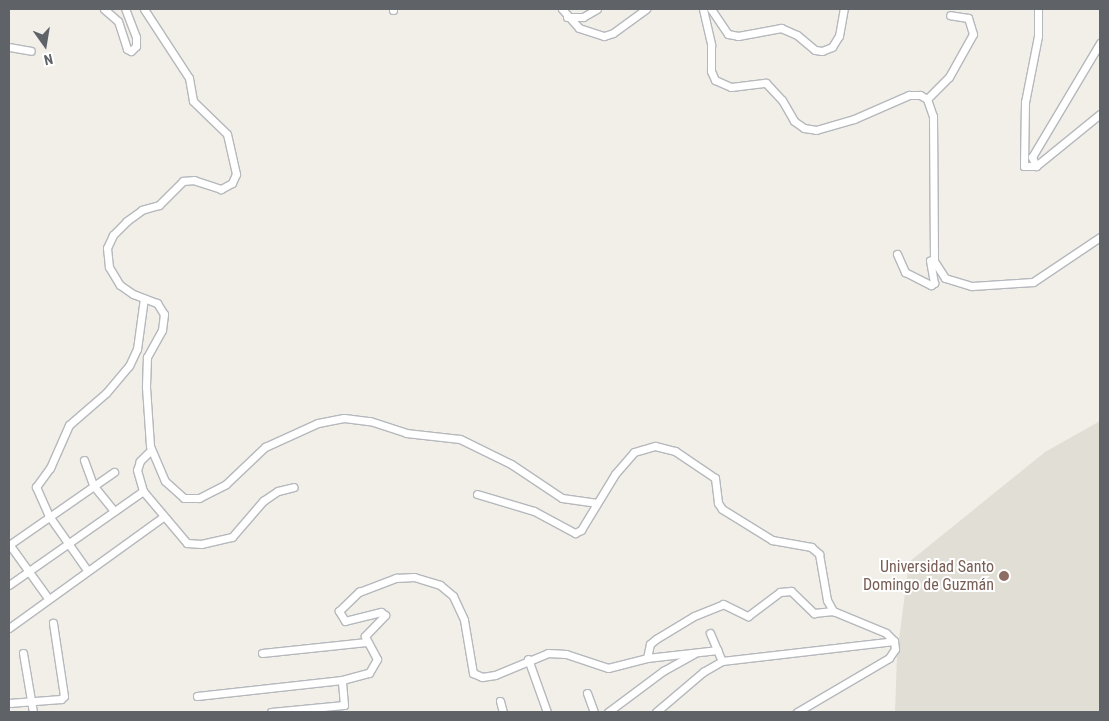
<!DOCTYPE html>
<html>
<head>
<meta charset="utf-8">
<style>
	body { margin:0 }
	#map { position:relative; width:1109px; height:721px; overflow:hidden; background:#f1efe8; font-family:"Roboto Condensed",sans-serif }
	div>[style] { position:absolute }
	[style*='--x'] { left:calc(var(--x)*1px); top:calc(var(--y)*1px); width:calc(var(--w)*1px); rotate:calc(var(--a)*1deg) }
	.education>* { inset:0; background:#e1ded6 }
	.roads { filter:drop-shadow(1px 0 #b5b8bc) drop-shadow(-1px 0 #b5b8bc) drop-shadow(0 1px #b5b8bc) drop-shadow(0 -1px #b5b8bc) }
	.minor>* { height:7px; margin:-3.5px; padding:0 3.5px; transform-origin:3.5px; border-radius:3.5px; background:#fff }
	.dots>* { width:14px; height:14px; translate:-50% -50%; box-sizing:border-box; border:2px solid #fff; border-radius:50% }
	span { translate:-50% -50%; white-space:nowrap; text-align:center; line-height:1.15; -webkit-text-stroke:4px #fff; paint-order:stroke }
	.education-label { font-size:16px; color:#785e54 }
	.right { translate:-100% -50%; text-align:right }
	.frame { position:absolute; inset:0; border:10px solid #5f6368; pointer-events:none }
	.north { position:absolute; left:20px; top:20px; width:50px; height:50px; -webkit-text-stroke:4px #fff; paint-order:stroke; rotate:167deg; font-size:14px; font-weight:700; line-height:20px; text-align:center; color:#5f6368 }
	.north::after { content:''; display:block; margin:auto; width:18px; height:22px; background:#5f6368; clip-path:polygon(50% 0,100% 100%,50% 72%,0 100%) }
</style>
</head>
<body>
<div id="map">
	<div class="education">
		<div style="clip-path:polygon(1100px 421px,1100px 712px,895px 712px,897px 655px,909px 562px,1045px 452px)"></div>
	</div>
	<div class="roads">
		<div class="minor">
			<div style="--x:104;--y:9;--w:18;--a:41"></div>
			<div style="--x:118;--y:21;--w:29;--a:72"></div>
			<div style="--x:127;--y:49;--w:4;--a:27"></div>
			<div style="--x:131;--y:51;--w:7;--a:-45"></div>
			<div style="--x:136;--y:46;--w:9;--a:-90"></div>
			<div style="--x:136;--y:37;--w:30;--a:-111"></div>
			<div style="--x:144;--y:9;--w:82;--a:56.9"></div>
			<div style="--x:189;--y:78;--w:23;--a:80"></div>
			<div style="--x:193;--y:101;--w:47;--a:44.1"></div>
			<div style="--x:227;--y:134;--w:41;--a:77.3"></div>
			<div style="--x:236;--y:174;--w:10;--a:114"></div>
			<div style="--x:232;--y:183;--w:13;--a:151"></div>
			<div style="--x:221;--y:189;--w:28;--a:-162"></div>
			<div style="--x:194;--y:180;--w:11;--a:175"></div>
			<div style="--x:183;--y:181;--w:34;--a:135"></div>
			<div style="--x:159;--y:205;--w:18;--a:164"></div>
			<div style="--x:142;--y:210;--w:19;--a:144"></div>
			<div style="--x:127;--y:221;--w:20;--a:135"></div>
			<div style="--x:113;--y:235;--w:14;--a:115"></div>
			<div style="--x:107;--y:248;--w:19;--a:84"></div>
			<div style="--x:109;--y:267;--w:21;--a:59"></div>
			<div style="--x:120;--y:285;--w:16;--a:35"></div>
			<div style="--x:133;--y:294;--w:26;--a:21"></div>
			<div style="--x:157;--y:303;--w:13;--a:58"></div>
			<div style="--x:164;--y:314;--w:16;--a:97"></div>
			<div style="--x:162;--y:330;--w:31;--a:119"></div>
			<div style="--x:147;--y:357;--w:30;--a:92"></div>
			<div style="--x:146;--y:387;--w:59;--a:86.1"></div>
			<div style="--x:150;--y:446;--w:38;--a:67"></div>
			<div style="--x:165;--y:481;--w:25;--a:42"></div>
			<div style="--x:184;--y:498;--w:15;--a:0"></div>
			<div style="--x:199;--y:498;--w:30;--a:-27"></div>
			<div style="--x:226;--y:484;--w:54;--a:-43.5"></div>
			<div style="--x:265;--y:447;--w:58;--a:-24.4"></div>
			<div style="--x:318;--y:423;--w:26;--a:-11"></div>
			<div style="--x:344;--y:418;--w:26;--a:7"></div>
			<div style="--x:370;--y:421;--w:38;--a:18"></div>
			<div style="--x:406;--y:433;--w:54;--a:6.3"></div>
			<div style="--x:460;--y:439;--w:57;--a:26.1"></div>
			<div style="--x:511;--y:464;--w:61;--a:33.7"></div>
			<div style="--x:562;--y:498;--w:34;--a:8"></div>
			<div style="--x:562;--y:9;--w:25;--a:48"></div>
			<div style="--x:579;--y:28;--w:26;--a:18"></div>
			<div style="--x:604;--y:36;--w:9;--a:-18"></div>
			<div style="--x:613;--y:33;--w:41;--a:-36"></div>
			<div style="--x:703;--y:9;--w:37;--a:77"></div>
			<div style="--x:711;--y:45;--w:26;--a:90"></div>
			<div style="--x:711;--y:71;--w:10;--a:66"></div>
			<div style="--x:715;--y:80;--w:17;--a:24"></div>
			<div style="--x:731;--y:87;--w:35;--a:-7"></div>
			<div style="--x:766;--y:83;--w:23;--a:47"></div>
			<div style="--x:782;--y:100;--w:24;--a:60"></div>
			<div style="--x:794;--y:121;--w:12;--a:35"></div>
			<div style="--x:804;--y:128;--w:12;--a:9"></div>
			<div style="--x:816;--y:130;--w:40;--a:-16"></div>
			<div style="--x:854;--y:119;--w:60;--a:-23.6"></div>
			<div style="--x:909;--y:95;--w:11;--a:0"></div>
			<div style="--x:920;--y:95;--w:8;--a:30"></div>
			<div style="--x:927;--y:99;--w:18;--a:71"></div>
			<div style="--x:933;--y:116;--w:145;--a:89.6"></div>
			<div style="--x:934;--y:261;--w:20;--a:57"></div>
			<div style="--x:945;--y:278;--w:28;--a:17"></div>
			<div style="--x:972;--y:286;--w:61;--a:-3.8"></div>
			<div style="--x:1033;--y:282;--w:81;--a:-33.9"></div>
			<div style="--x:711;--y:9;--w:30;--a:56"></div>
			<div style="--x:728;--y:34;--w:10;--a:11"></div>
			<div style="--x:738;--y:36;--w:44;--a:-10.5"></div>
			<div style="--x:781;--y:28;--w:17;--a:24"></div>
			<div style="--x:797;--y:35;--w:23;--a:40"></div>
			<div style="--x:815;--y:50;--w:7;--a:8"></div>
			<div style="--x:822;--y:51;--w:11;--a:-22"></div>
			<div style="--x:832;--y:47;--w:13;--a:-58"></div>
			<div style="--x:839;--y:36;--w:27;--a:-80"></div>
			<div style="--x:1038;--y:9;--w:27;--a:90"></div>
			<div style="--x:1038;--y:36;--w:67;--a:101.1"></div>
			<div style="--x:1025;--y:102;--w:64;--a:90.9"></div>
			<div style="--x:1024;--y:166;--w:12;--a:0"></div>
			<div style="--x:1036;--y:166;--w:82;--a:-39.1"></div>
			<div style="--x:393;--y:10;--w:1;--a:-90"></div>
			<div style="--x:567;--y:17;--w:16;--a:0"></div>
			<div style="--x:583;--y:17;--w:16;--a:-30"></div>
			<div style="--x:9;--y:47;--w:22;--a:10"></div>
			<div style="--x:927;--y:99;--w:31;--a:-45"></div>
			<div style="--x:949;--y:77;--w:49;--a:-60.8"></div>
			<div style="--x:973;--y:34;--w:17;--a:-107"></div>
			<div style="--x:968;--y:18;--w:18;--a:-171"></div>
			<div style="--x:1036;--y:166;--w:10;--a:-114"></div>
			<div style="--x:1032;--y:157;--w:133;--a:-59.2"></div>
			<div style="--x:897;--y:254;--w:20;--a:66"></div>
			<div style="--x:905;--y:272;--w:29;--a:27"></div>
			<div style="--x:931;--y:285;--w:4;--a:-34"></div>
			<div style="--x:934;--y:283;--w:23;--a:-100"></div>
			<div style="--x:151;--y:450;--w:16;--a:135"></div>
			<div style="--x:140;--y:461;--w:9;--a:108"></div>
			<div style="--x:137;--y:470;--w:22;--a:74"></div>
			<div style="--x:143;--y:491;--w:68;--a:49.8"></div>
			<div style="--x:187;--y:543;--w:14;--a:4"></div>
			<div style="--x:201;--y:544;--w:32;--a:-13"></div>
			<div style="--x:232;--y:537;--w:48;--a:-49.3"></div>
			<div style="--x:263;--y:501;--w:18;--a:-34"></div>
			<div style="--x:278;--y:491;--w:16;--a:-14"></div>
			<div style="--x:84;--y:460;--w:27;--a:70"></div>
			<div style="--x:93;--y:485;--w:32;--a:51"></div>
			<div style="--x:477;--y:494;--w:59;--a:16.6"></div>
			<div style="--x:534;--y:511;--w:47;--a:28.2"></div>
			<div style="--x:575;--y:533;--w:7;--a:-27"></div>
			<div style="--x:581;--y:530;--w:66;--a:-58.7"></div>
			<div style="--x:615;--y:474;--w:29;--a:-49"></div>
			<div style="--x:634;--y:452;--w:22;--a:-16"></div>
			<div style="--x:655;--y:446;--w:21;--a:14"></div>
			<div style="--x:675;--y:451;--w:48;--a:34"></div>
			<div style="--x:715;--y:478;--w:25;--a:83"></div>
			<div style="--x:718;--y:503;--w:7;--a:56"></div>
			<div style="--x:722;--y:509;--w:59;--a:31.8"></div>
			<div style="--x:772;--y:540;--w:40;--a:10"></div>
			<div style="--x:811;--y:547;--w:11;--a:41"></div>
			<div style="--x:819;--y:554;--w:47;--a:80.1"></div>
			<div style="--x:827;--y:600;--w:13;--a:61"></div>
			<div style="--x:833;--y:611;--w:57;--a:22.5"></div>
			<div style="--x:886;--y:633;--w:11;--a:45"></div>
			<div style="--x:9;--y:544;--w:67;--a:54.2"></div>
			<div style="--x:9;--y:545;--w:128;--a:-34.8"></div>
			<div style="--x:87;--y:570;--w:66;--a:-125.1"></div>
			<div style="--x:49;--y:516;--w:32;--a:-114"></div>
			<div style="--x:36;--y:487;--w:24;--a:-54"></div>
			<div style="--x:50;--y:468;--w:47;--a:-66.2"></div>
			<div style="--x:69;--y:425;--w:49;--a:-40.9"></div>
			<div style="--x:106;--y:393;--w:35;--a:-50"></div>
			<div style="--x:129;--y:366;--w:19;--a:-65"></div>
			<div style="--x:137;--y:349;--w:51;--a:-82.2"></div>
			<div style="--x:9;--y:585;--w:164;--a:-35"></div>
			<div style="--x:9;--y:628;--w:190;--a:-35.8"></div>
			<div style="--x:710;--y:633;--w:30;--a:67"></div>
			<div style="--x:23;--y:653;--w:60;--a:80.4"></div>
			<div style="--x:262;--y:653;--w:105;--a:-6"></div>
			<div style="--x:647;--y:658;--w:14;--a:-78"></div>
			<div style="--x:650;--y:644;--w:8;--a:-40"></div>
			<div style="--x:656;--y:639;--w:44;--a:-31.2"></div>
			<div style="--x:694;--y:616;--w:31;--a:-22"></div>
			<div style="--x:723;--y:604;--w:28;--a:26"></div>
			<div style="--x:748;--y:616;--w:40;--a:-37"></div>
			<div style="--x:780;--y:592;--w:11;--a:-5"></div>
			<div style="--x:791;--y:591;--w:32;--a:44"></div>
			<div style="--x:814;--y:613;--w:19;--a:-6"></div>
			<div style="--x:528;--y:659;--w:56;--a:70.3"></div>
			<div style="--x:587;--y:693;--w:20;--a:70"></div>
			<div style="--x:197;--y:696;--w:146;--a:-6.3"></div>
			<div style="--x:342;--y:680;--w:28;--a:-15"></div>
			<div style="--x:369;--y:673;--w:16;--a:-60"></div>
			<div style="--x:377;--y:659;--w:26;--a:-118"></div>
			<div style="--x:365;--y:636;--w:29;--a:-46"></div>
			<div style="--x:385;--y:615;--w:5;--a:-143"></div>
			<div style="--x:381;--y:612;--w:37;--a:166"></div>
			<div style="--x:345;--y:621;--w:12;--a:-121"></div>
			<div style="--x:339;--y:611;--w:28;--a:-44"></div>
			<div style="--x:359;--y:592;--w:40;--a:-21"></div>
			<div style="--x:396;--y:578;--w:18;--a:-3"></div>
			<div style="--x:414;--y:577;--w:27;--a:17"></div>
			<div style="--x:440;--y:585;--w:17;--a:40"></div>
			<div style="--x:453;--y:596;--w:26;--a:65"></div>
			<div style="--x:464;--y:620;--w:54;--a:80.4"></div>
			<div style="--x:473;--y:673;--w:10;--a:24"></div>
			<div style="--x:482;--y:677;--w:13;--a:-9"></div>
			<div style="--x:495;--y:675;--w:57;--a:-22.5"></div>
			<div style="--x:548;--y:653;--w:18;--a:3"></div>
			<div style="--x:566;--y:654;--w:44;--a:18.4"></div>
			<div style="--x:608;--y:668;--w:40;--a:-14.4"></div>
			<div style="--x:647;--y:658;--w:71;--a:-6.4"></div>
			<div style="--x:500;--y:701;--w:11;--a:75"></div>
			<div style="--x:9;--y:703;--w:52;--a:-4.4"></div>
			<div style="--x:61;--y:699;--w:4;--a:-45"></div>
			<div style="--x:64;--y:696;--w:74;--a:-98.6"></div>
			<div style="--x:271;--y:712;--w:73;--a:-5.5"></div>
			<div style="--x:344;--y:705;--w:25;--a:-95"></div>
			<div style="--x:608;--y:712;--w:69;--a:-36.7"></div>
			<div style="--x:663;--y:671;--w:35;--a:-29"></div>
			<div style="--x:656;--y:712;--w:62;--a:-40.4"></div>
			<div style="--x:703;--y:672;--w:22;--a:-30"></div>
			<div style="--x:722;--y:661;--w:173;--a:-6.6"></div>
			<div style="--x:894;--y:641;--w:8;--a:83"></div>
			<div style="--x:895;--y:649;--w:11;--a:124"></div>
			<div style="--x:889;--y:658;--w:107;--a:149.6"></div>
		</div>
	</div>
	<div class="dots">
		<div style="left:1004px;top:576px;background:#8d6e63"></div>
	</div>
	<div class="education-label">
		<span class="right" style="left:994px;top:576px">Universidad Santo<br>Domingo de Guzmán</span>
	</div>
	<div class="frame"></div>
	<div class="north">N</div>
</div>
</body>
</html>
